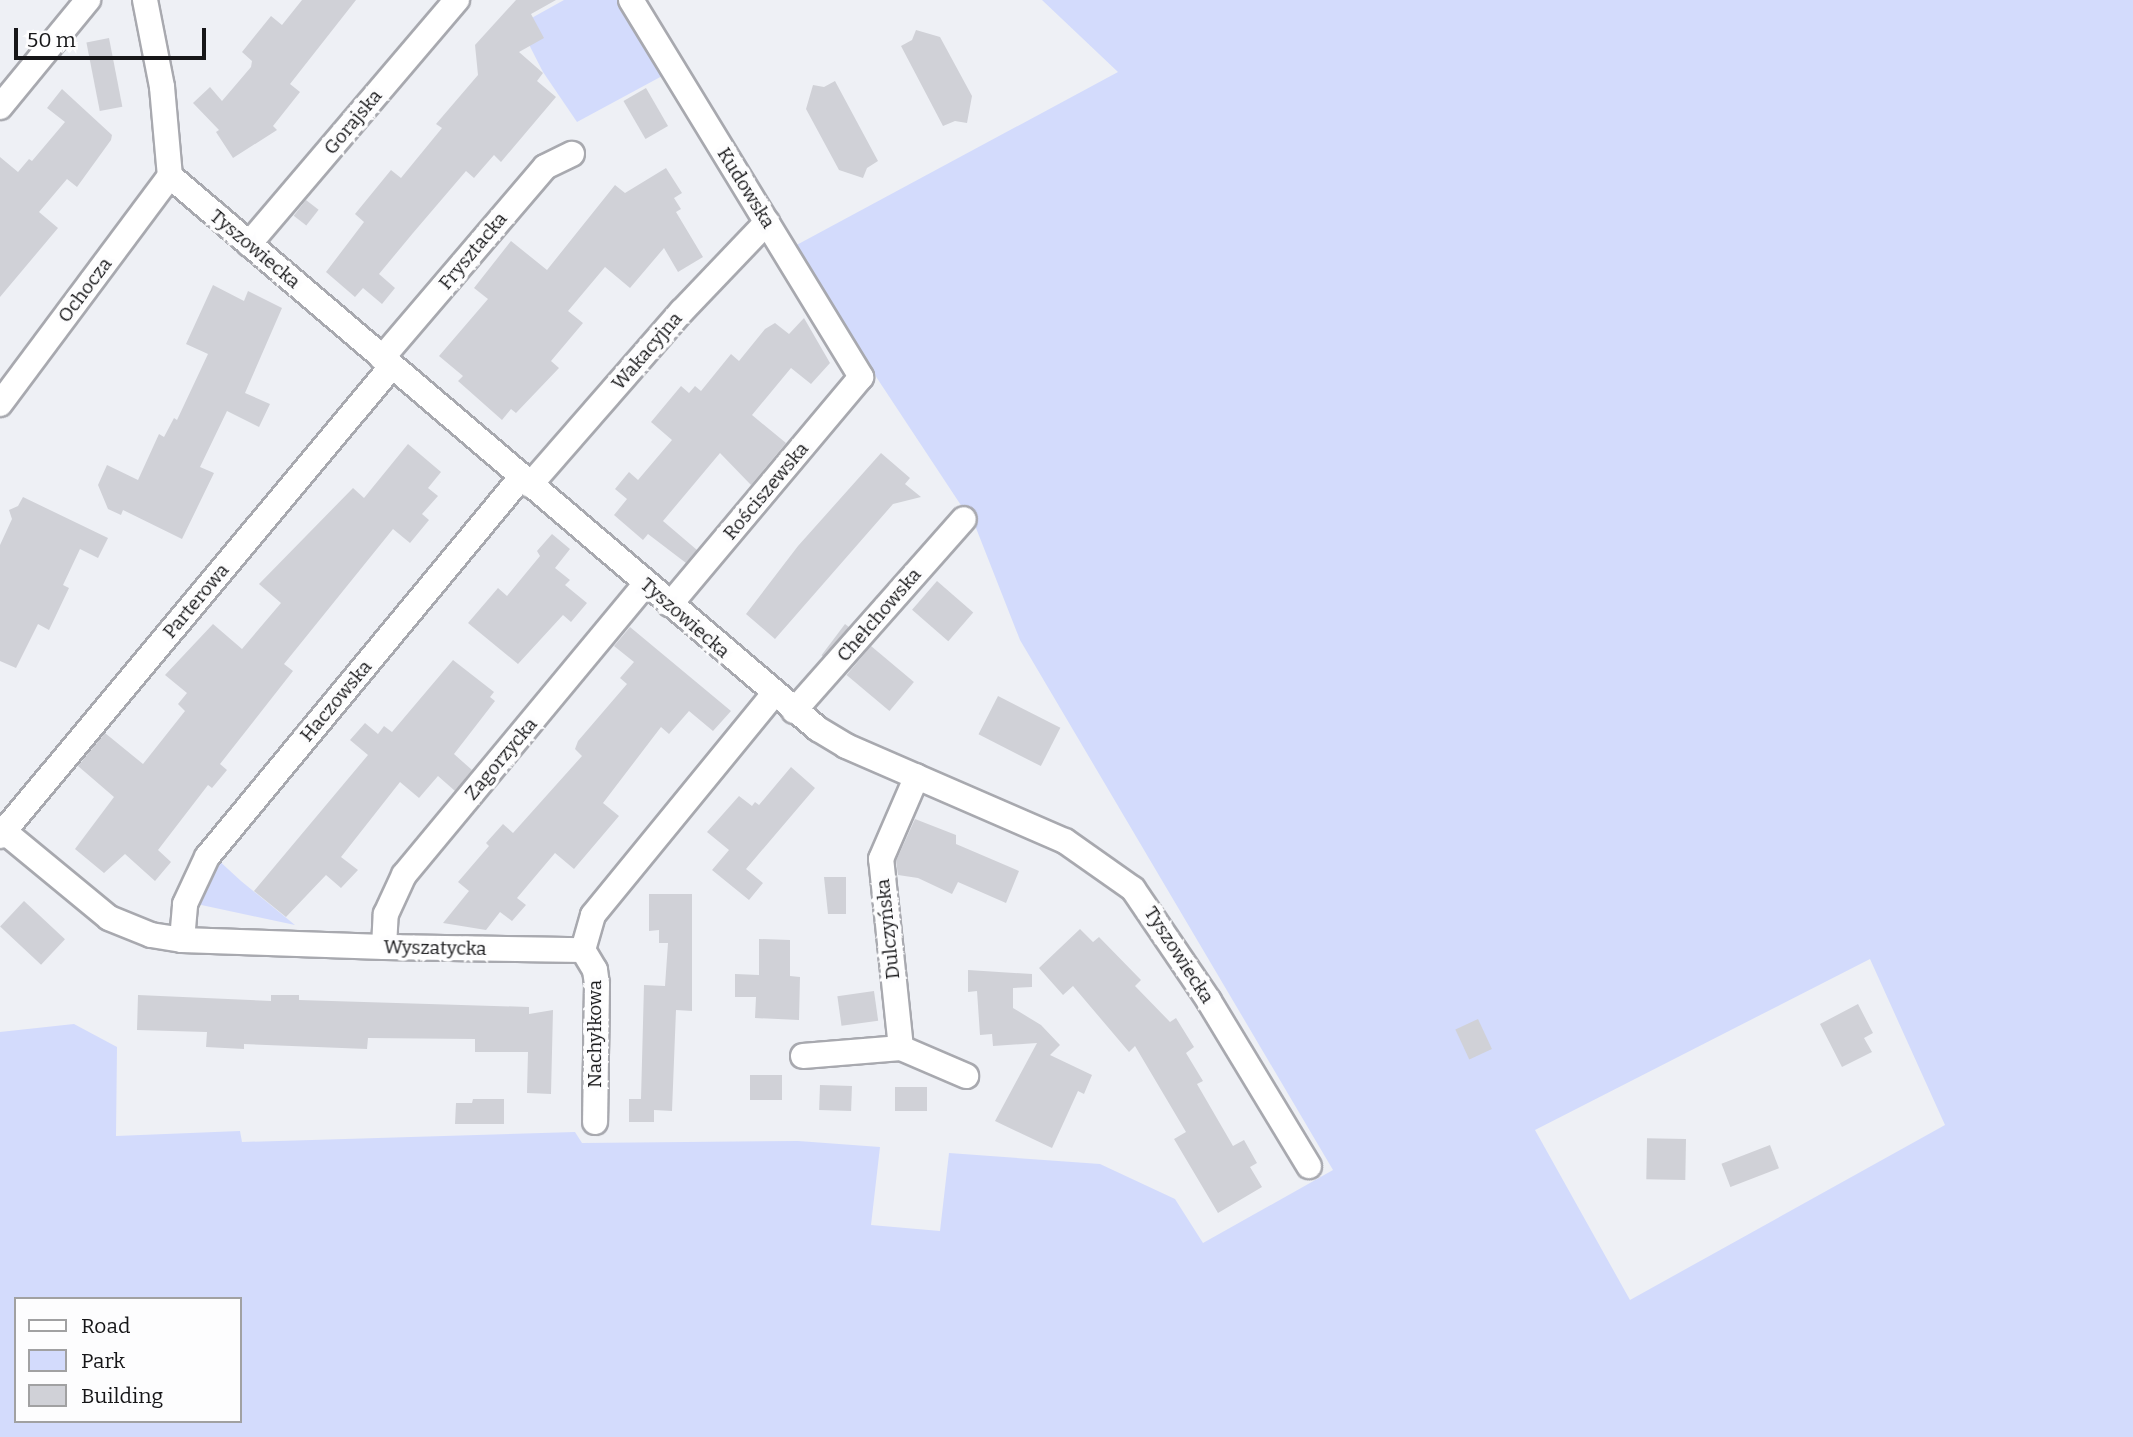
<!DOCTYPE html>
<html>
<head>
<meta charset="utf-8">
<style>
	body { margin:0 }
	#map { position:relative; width:2133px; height:1437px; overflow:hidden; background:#eef0f5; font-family:Bitter,serif }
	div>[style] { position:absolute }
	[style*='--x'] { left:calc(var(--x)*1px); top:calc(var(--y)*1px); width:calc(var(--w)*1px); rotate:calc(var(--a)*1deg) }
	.green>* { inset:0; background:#d3dbfc }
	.building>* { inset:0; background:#d0d1d7; transform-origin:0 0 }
	.roads { filter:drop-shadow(2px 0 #a8a9af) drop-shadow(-2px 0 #a8a9af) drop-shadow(0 2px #a8a9af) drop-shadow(0 -2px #a8a9af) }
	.minor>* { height:24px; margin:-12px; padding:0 12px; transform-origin:12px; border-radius:12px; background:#fff }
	span { translate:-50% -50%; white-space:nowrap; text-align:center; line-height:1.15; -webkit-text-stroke:7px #fdfdfe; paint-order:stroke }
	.street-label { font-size:19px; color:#161618 }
	.legend { position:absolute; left:14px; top:1297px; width:228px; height:126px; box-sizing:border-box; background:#fdfdfe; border:2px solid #a1a1a2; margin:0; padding:9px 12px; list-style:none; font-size:21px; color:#161618 }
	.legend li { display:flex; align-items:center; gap:14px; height:35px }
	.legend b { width:35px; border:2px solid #a1a1a2 }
	.scale { position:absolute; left:14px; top:28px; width:192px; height:32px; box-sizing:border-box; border:4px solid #161618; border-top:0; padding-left:9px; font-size:21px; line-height:24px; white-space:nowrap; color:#161618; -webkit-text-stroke:5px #fdfdfe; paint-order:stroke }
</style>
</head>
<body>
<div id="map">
	<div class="green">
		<div style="clip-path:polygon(564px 0,618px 0,664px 75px,577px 122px,543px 72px,519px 25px)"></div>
		<div style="clip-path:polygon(evenodd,1042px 0,2133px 0,2133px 1437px,0 1437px,0 1032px,74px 1024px,117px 1047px,116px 1136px,240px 1131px,242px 1142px,575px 1132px,582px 1143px,798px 1141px,880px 1147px,871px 1225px,940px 1231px,949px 1153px,1100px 1164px,1175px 1199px,1203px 1243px,1333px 1170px,1020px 640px,976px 528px,791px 248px,1118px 72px,1042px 0,1870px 959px,1945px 1125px,1630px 1300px,1535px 1130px,1870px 959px,1042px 0,16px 1299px,240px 1299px,240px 1421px,16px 1421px,16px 1299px)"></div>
		<div style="clip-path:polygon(216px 858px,241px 881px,295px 925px,192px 903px)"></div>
	</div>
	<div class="building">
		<div style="clip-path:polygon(302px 0,356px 0,290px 84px,300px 92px,273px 126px,277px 130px,233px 158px,216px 132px,219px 130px,193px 103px,210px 87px,222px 101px,251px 67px,252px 61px,242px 52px,271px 16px,282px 25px)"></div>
		<div style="clip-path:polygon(516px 0,556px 0,531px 14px,544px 38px,519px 52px,543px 73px,537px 81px,556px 97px,501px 162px,494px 155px,474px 178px,466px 171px,413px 233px,379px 274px,395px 288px,382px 304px,363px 288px,355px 297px,326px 272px,364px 222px,355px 214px,391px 170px,401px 178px,442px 128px,436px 124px,478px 75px,475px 45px)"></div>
		<div style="clip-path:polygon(916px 30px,940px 37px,972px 96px,967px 123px,955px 121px,943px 126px,901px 46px,912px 40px)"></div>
		<div style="left:109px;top:38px;width:70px;height:23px;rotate:79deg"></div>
		<div style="clip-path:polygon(835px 81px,878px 161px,867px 168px,863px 178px,839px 170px,806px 109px,813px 85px,824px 87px)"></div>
		<div style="left:646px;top:88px;width:44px;height:26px;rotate:60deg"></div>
		<div style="clip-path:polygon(62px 89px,112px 135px,111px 140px,77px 187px,67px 179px,39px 212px,58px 228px,0 297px,0 157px,18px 172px,29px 159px,32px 161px,65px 122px,47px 108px)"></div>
		<div style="clip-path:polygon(666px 168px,682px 193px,674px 198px,681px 209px,676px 212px,703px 257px,678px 272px,664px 248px,630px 288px,605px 267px,568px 311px,583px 323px,551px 361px,559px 368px,516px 413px,511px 409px,502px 420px,458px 381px,463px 376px,439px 356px,488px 299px,474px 288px,511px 241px,547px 270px,615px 185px,625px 193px)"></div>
		<div style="left:306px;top:200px;width:16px;height:20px;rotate:38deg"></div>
		<div style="clip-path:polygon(213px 285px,244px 301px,248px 291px,282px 308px,245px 393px,270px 404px,259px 427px,227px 411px,200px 467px,214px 473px,182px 539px,123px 510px,121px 515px,108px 509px,98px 485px,107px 465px,138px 480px,159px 434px,164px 437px,174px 418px,177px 420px,208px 354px,186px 344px)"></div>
		<div style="clip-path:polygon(804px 318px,830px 363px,811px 384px,791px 368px,752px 415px,786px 443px,751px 485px,720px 453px,663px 521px,697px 550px,686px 563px,648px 534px,643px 540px,614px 515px,627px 499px,615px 489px,629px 472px,638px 480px,672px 440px,651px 422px,681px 386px,689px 393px,695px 386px,701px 391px,731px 354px,739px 361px,765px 329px,775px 323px,789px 334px)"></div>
		<div style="clip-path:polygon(408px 444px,441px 472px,428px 488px,438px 496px,422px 514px,429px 520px,410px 543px,393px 529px,284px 664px,293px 671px,220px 764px,227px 770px,212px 788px,208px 785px,158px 850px,171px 862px,155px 881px,125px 854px,104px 873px,75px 849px,114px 797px,78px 766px,105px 733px,143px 764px,185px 711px,178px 704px,187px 693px,165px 675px,213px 624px,242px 649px,281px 603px,259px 584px,353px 488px,364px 498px)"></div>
		<div style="clip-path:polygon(881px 453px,910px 478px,905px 484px,921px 497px,893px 504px,775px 639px,746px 614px,798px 546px)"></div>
		<div style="clip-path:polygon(23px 497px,108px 538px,98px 558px,80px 549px,63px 585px,69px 588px,49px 630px,38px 624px,16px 668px,0 661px,0 545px,12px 519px,9px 510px,18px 506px)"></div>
		<div style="clip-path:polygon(552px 534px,570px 549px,555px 568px,570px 580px,565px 585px,587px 603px,571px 622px,563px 615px,518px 664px,468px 623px,498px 588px,507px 596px,540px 556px,537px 551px)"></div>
		<div style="left:937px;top:581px;width:48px;height:38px;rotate:41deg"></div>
		<div style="left:845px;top:624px;width:5px;height:39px;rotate:37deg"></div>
		<div style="clip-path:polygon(630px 627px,731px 711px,713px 731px,689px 711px,669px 734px,661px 727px,603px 803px,619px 816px,574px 869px,555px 853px,517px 898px,526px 905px,512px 921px,500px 912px,486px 930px,443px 923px,469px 891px,458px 882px,489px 846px,486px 843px,503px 824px,513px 833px,582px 756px,575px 749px,578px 741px,627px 684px,620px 678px,634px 662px,614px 646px)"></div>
		<div style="left:871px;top:646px;width:56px;height:38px;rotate:40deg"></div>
		<div style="clip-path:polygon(453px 660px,494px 692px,490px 697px,495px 701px,454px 754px,472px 770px,455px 791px,438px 776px,419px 798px,400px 782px,341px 857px,358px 870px,341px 888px,326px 875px,286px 917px,254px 891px,368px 755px,350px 740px,365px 723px,378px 734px,384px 726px,392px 732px)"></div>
		<div style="left:998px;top:696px;width:70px;height:43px;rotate:27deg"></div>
		<div style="clip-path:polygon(791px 767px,815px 788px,746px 869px,763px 883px,749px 900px,712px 870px,729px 850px,707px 832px,739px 796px,752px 806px,755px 802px,759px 805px)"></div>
		<div style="clip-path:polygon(915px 819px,956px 835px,956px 844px,1019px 871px,1006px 903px,958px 882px,952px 894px,918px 878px,898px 875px,896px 861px)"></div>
		<div style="clip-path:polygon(824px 877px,846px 877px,846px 914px,828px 914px)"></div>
		<div style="clip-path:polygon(649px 894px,692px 894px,692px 1011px,676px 1010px,672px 1111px,654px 1110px,654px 1122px,629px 1122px,629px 1099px,641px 1099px,644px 985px,665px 986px,668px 943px,659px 943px,659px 930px,649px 931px)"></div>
		<div style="left:24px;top:901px;width:56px;height:35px;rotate:43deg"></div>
		<div style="clip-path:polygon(1080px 929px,1093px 942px,1099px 937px,1141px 980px,1135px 986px,1170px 1022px,1176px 1018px,1194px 1047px,1186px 1053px,1203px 1081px,1197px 1084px,1233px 1146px,1244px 1140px,1257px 1163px,1250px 1167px,1262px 1187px,1218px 1213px,1174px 1139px,1186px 1132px,1135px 1046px,1129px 1052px,1073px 986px,1063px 995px,1039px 968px)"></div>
		<div style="clip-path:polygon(759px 939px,790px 940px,790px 976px,800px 977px,799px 1020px,755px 1018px,756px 997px,735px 997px,735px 974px,759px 975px)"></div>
		<div style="clip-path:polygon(968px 970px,1032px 974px,1032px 987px,1013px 988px,1013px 1008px,1041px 1025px,1060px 1045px,1050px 1055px,1092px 1075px,1084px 1094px,1078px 1091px,1052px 1148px,995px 1121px,1037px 1043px,993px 1046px,992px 1034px,980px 1035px,977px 991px,968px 992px)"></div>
		<div style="left:874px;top:991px;width:30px;height:37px;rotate:82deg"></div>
		<div style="clip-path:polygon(138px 995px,271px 1001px,271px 995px,299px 995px,299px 1000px,529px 1007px,529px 1014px,553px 1010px,551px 1094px,527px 1093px,528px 1052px,475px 1052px,475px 1039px,368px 1038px,367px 1049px,244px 1044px,244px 1049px,206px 1047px,207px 1032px,137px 1030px)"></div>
		<div style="clip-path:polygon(1858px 1004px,1873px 1033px,1864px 1038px,1872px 1052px,1842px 1067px,1820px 1024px)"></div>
		<div style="left:1478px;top:1019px;width:33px;height:25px;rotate:65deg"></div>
		<div style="left:750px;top:1075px;width:32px;height:25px"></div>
		<div style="left:820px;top:1085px;width:32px;height:25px;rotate:2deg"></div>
		<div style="left:895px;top:1087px;width:32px;height:24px"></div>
		<div style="clip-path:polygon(473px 1099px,504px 1099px,504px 1124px,455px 1124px,456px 1103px,472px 1103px)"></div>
		<div style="left:1686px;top:1139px;width:41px;height:39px;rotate:91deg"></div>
		<div style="left:1770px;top:1145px;width:25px;height:52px;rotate:69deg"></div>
	</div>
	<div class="roads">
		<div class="minor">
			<div style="--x:145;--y:0;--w:89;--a:78.9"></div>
			<div style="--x:162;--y:87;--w:89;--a:84.9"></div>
			<div style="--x:170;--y:176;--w:852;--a:40.48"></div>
			<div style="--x:818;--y:729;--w:33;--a:31"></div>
			<div style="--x:846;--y:746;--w:239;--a:23.5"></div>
			<div style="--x:1065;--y:841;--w:83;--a:35.2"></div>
			<div style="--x:1133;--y:889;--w:135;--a:55.8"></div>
			<div style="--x:1209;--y:1001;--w:193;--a:58.8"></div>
			<div style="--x:631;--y:0;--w:442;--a:58.6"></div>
			<div style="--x:861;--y:377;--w:297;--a:130"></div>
			<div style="--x:0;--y:107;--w:139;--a:-50.6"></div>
			<div style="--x:249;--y:244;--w:321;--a:-49.6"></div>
			<div style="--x:382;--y:358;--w:251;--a:-49.5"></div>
			<div style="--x:545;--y:167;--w:30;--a:-26"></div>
			<div style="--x:0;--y:404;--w:284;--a:-53.3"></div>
			<div style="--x:530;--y:485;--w:231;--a:-48.9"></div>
			<div style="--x:682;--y:311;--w:123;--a:-46.3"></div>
			<div style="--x:794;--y:711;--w:256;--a:-48.5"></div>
			<div style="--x:0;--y:828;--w:141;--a:39.5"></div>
			<div style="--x:109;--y:918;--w:45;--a:22"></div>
			<div style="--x:151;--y:935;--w:31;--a:9"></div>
			<div style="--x:182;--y:940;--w:202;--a:2"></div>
			<div style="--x:384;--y:947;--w:199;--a:0.9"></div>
			<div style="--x:583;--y:950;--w:36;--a:-74"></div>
			<div style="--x:593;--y:915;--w:286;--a:-50.7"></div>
			<div style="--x:0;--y:836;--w:612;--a:-50.17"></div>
			<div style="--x:182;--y:940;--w:36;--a:-85"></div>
			<div style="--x:185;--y:904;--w:52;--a:-64.9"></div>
			<div style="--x:207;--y:857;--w:493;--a:-50.4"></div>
			<div style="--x:384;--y:947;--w:33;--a:-87"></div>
			<div style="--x:386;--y:914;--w:43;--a:-65.2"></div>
			<div style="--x:404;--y:875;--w:378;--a:-50.3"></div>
			<div style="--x:583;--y:950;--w:23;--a:59"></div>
			<div style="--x:595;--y:970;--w:14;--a:82"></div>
			<div style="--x:597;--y:984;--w:138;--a:90.8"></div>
			<div style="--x:901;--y:1048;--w:190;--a:-96"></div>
			<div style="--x:881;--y:859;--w:90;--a:-66.6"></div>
			<div style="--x:803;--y:1056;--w:98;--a:-4.7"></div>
			<div style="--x:901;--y:1048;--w:71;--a:23.3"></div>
		</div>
	</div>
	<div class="street-label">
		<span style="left:353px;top:122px;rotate:-50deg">Gorajska</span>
		<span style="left:746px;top:188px;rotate:58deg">Kudowska</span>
		<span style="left:255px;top:249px;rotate:40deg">Tyszowiecka</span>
		<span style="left:473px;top:251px;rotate:-50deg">Frysztacka</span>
		<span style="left:85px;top:290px;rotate:-53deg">Ochocza</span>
		<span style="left:647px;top:351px;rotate:-49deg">Wakacyjna</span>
		<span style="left:766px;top:491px;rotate:-50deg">Rościszewska</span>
		<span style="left:196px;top:601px;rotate:-50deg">Parterowa</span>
		<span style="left:879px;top:615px;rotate:-49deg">Chełchowska</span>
		<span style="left:685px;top:618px;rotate:41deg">Tyszowiecka</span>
		<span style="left:336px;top:701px;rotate:-50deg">Haczowska</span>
		<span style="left:501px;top:759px;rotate:-50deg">Zagorzycka</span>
		<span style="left:888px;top:929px;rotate:-96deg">Dulczyńska</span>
		<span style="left:435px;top:948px;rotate:1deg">Wyszatycka</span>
		<span style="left:1179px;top:955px;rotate:57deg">Tyszowiecka</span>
		<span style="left:595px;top:1034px;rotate:-90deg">Nachyłkowa</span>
	</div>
	<ul class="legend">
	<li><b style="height:9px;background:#fff"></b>Road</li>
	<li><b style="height:19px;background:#d3dbfc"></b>Park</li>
	<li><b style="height:19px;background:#d0d1d7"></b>Building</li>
	</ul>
	<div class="scale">50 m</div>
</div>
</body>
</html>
